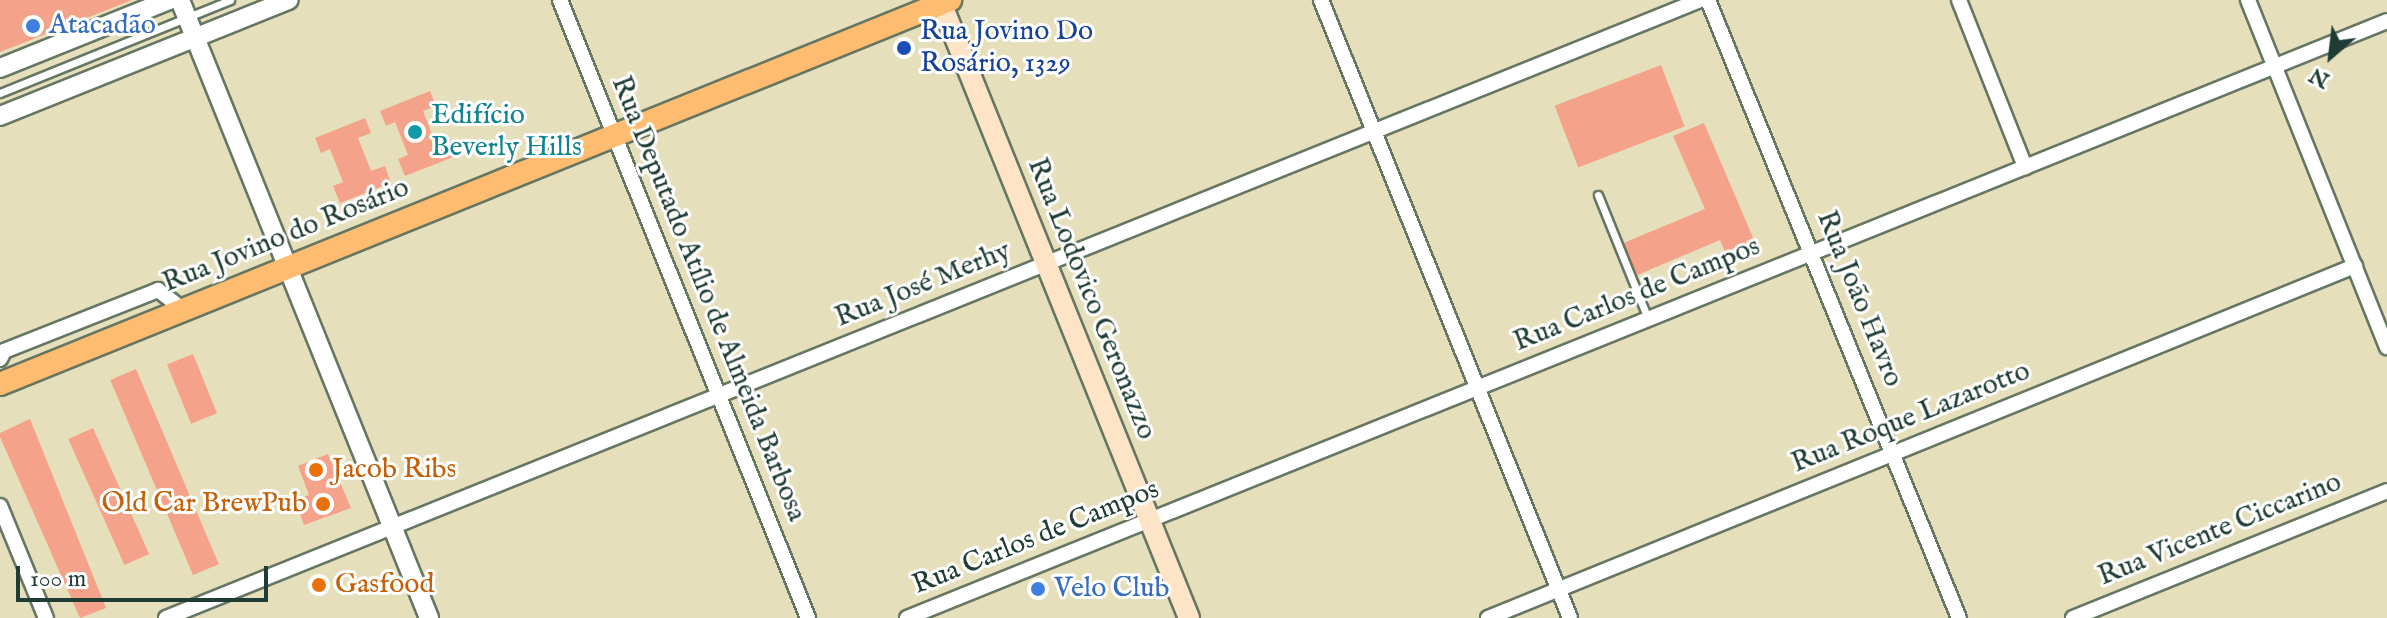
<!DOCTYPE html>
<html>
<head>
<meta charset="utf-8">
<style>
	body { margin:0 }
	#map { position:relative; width:2387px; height:618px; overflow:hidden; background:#e6dfbb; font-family:"IM FELL English",serif }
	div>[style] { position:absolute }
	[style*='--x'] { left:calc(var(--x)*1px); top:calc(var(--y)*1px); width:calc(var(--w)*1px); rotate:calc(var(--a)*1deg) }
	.building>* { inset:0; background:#f5a28a; transform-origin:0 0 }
	.roads { filter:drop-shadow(2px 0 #657663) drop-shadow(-2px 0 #657663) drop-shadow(0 2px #657663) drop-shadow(0 -2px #657663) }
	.service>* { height:7px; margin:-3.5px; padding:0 3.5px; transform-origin:3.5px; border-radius:3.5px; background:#fff }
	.minor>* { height:14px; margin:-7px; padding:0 7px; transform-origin:7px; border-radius:7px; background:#fff }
	.tertiary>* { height:18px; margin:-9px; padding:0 9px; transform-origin:9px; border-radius:9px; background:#fff }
	.secondary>* { height:20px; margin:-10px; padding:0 10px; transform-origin:10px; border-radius:10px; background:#fee4c6 }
	.primary>* { height:22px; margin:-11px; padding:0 11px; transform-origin:11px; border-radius:11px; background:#fdbc70 }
	.dots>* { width:22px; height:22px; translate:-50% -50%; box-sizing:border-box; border:4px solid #fff; border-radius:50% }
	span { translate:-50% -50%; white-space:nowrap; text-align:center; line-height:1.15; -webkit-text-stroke:6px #fff; paint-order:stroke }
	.shop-label { font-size:28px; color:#366cbe }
	.left { translate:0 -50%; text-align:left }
	.transit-label { font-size:28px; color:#164399 }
	.culture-label { font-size:28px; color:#0d838f }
	.street-label { font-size:28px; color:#1f3d34 }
	.food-label { font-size:28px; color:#c56008 }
	.right { translate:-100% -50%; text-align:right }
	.north { position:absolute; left:2291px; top:16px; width:80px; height:80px; -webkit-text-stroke:6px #fff; paint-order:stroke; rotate:208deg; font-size:22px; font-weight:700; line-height:32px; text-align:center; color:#1f3d34 }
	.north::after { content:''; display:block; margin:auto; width:28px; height:36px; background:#1f3d34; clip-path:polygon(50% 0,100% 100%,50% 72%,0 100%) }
	.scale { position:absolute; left:16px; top:566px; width:252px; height:36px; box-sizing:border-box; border:4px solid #1f3d34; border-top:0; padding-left:10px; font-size:24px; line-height:28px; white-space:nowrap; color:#1f3d34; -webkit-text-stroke:6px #fff; paint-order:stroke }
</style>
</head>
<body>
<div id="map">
	<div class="building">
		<div style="clip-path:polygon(0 0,132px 0,0 52px)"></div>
		<div style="left:1661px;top:65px;width:66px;height:114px;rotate:69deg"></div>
		<div style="clip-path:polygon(430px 91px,436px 106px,423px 111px,436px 144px,450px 139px,456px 156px,405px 176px,398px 159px,408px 155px,395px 122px,386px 126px,380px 111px)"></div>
		<div style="clip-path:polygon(365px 118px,371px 133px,358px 138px,371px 171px,385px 166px,391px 183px,340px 203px,333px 186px,343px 182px,330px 149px,321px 153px,315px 138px)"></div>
		<div style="clip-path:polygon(1704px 123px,1754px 240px,1725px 252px,1720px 240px,1635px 276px,1621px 244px,1705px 209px,1673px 136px)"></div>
		<div style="left:193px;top:354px;width:64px;height:28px;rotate:68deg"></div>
		<div style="left:136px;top:369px;width:212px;height:28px;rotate:67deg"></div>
		<div style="clip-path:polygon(30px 419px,106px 608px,80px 618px,0 437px,0 433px)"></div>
		<div style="left:93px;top:428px;width:138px;height:27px;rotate:66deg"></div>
		<div style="clip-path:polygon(328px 454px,351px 508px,304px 525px,295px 500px,309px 495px,298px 466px)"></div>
	</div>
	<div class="roads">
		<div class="service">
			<div style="--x:0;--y:93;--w:248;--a:-22"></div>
			<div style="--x:1598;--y:195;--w:134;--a:68"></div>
		</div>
		<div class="minor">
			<div style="--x:560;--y:0;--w:666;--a:68.13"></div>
			<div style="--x:1321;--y:0;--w:666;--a:68.05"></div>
			<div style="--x:1708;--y:0;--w:667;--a:67.9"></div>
			<div style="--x:1959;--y:0;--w:180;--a:68.4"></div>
			<div style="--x:2248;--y:0;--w:374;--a:68.2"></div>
			<div style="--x:0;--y:359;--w:9;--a:-63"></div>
			<div style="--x:4;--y:351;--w:166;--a:-21.6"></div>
			<div style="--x:158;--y:290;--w:33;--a:38"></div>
			<div style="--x:0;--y:506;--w:121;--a:67.7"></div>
			<div style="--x:166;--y:618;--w:1654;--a:-21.94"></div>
			<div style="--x:907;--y:618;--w:1596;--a:-21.97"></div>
			<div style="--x:1488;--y:618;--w:936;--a:-22.1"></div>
			<div style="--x:2073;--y:618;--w:339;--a:-22"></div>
		</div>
		<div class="tertiary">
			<div style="--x:180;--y:0;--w:666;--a:68.05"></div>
			<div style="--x:0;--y:68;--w:182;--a:-21.9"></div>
			<div style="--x:0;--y:116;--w:311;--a:-21.9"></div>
		</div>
		<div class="secondary">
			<div style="--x:940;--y:0;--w:666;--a:68.05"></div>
		</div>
		<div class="primary">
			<div style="--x:0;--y:384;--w:1025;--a:-22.01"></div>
		</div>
	</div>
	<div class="dots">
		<div style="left:33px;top:26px;background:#3f7fe0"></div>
		<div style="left:904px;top:48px;background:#1a4fb4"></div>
		<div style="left:415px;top:132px;background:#0f9aa8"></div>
		<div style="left:316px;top:470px;background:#e8710a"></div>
		<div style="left:323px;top:504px;background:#e8710a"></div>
		<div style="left:319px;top:585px;background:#e8710a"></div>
		<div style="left:1038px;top:589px;background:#3f7fe0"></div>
	</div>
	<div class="shop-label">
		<span class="left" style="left:49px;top:26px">Atacadão</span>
		<span class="left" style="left:1054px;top:589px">Velo Club</span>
	</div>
	<div class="transit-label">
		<span class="left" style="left:920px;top:48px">Rua Jovino Do<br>Rosário, 1329</span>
	</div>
	<div class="culture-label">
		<span class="left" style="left:431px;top:132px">Edifício<br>Beverly Hills</span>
	</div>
	<div class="street-label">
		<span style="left:286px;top:236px;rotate:-22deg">Rua Jovino do Rosário</span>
		<span style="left:923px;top:285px;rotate:-22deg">Rua José Merhy</span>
		<span style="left:1637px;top:295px;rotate:-22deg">Rua Carlos de Campos</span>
		<span style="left:708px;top:299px;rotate:68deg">Rua Deputado Atílio de Almeida Barbosa</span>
		<span style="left:1091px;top:299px;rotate:68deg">Rua Lodovico Geronazzo</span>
		<span style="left:1859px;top:299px;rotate:68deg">Rua João Havro</span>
		<span style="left:1911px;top:418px;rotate:-22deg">Rua Roque Lazarotto</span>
		<span style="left:2220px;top:530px;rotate:-22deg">Rua Vicente Ciccarino</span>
		<span style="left:1036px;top:538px;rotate:-22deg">Rua Carlos de Campos</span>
	</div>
	<div class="food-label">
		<span class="left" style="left:332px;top:470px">Jacob Ribs</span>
		<span class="right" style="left:307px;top:504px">Old Car BrewPub</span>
		<span class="left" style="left:335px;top:585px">Gasfood</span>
	</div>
	<div class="north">N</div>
	<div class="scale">100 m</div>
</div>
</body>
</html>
